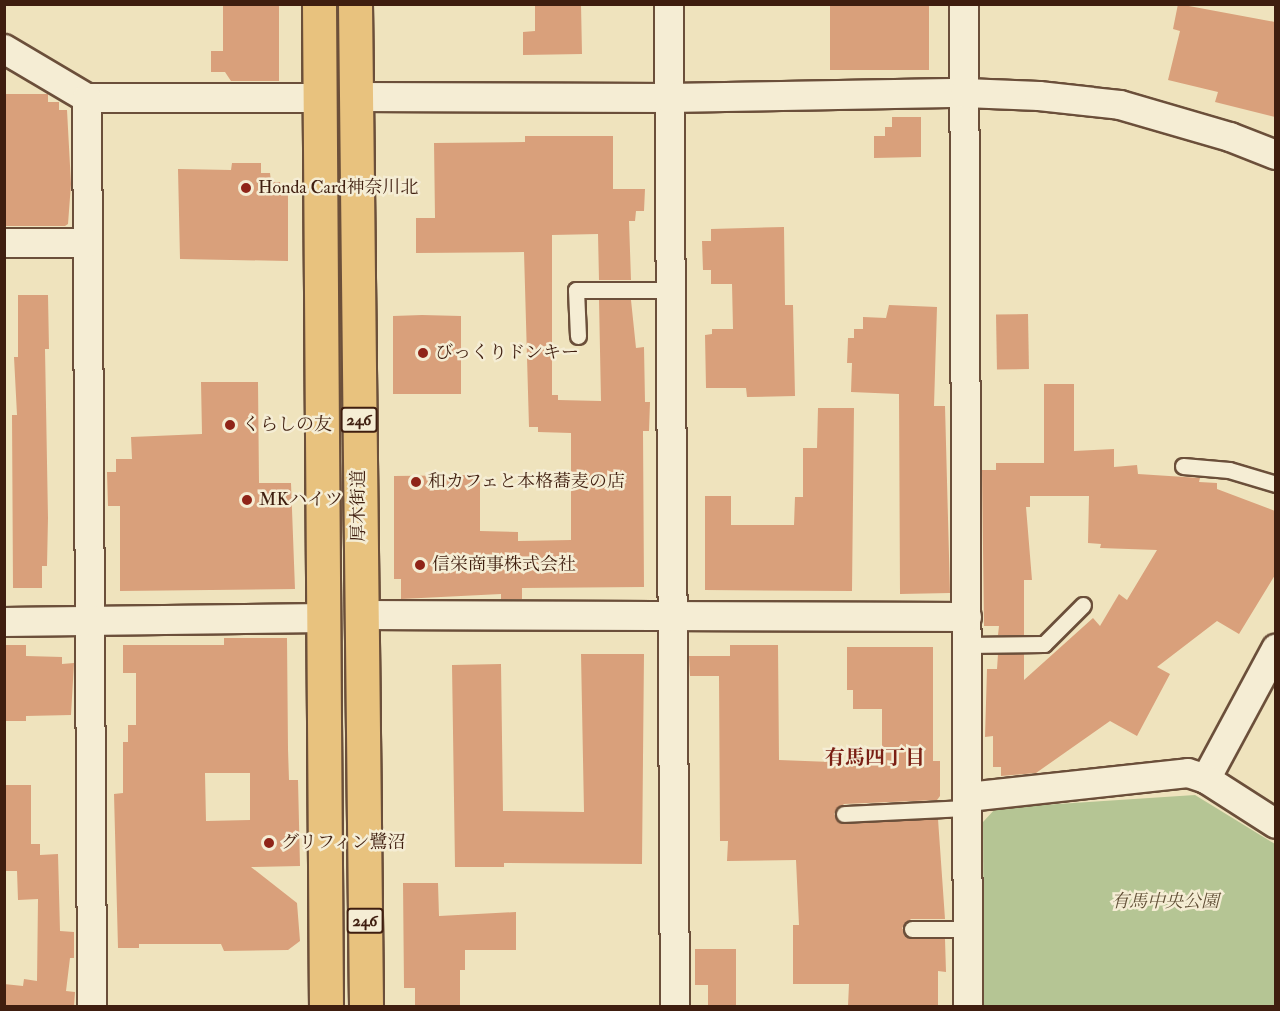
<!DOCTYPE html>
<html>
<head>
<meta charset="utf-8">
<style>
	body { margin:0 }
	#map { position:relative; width:1280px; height:1011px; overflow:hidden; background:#efe3bd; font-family:"IM FELL Double Pica","Noto Serif JP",serif }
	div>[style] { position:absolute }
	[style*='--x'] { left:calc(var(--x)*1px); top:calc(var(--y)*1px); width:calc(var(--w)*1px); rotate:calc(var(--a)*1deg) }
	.green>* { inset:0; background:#b5c594 }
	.building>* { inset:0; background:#d9a07b; transform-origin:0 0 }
	.roads { filter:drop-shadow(2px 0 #6b4f3a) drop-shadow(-2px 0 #6b4f3a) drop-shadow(0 2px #6b4f3a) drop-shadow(0 -2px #6b4f3a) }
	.service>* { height:15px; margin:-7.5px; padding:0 7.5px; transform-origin:7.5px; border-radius:7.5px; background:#f5edd4 }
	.minor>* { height:28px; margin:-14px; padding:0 14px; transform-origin:14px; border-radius:14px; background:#f5edd4 }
	.trunk>* { height:33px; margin:-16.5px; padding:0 16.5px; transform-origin:16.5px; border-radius:16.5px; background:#e8c27e }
	.dots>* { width:16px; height:16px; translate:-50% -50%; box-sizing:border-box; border:3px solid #f5edd4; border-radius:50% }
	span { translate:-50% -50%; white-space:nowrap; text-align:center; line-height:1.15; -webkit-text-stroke:5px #f5edd4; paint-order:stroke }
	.shield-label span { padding:2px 4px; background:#f5edd4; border:2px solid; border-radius:4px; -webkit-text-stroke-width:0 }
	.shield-label { font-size:16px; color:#3f1e0f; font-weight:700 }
	.poi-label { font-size:18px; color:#3f1e0f }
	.left { translate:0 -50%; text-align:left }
	.street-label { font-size:18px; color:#3f1e0f }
	.park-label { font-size:18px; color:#625037; font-style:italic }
	.neighbourhood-label { font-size:20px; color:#7a1f14; font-weight:700 }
	.frame { position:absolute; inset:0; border:6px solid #3f1e0f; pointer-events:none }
</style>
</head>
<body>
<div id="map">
	<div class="green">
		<div style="clip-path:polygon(1195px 795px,1275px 844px,1275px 1006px,984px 1006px,983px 822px,996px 808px)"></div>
	</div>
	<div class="building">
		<div style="clip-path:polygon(223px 4px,279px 4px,279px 81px,231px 81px,225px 72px,211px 72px,211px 51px,223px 51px)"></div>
		<div style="clip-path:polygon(535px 4px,581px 4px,582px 54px,523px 55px,523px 32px,535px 31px)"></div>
		<div style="clip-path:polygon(1178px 4px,1275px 22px,1275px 117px,1215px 102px,1218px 92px,1168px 80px,1180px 31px,1173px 29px)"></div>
		<div style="left:830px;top:5px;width:99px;height:65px"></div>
		<div style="clip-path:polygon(4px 94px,48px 94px,48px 102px,59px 102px,59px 110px,67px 110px,71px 184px,68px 224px,65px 226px,4px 226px)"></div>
		<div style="clip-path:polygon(892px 117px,921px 117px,921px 157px,874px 158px,874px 136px,885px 136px,885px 127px,892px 127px)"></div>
		<div style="clip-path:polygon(525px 136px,613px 136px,613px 189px,645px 189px,644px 211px,636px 211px,635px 221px,629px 221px,631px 280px,599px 280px,598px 234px,552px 235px,552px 395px,558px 395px,558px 400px,601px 401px,599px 300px,631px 300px,636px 348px,644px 347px,645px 402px,650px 402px,649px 431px,643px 431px,644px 587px,522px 588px,522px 599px,501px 599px,501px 594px,401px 599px,401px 579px,394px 579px,394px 476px,480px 475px,480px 531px,518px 532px,518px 541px,571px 540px,571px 433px,538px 432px,538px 427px,529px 427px,524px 252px,416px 253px,416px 218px,435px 218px,434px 143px,525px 142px)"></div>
		<div style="clip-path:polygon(232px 163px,261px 163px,261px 173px,270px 173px,271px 182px,280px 182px,281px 190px,288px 190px,288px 261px,180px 259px,178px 169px,231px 170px)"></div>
		<div style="clip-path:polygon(784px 227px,785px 305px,793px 305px,795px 396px,747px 397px,746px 388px,706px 388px,705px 335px,712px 334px,712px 329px,733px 329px,732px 284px,711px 284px,711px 270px,703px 270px,702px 241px,711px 241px,711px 229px)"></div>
		<div style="clip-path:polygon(18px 295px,48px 295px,49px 349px,45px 349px,48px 518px,47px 566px,42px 566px,42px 588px,13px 588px,12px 415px,17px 415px,14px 357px,18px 357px)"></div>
		<div style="clip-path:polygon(889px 305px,937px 307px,934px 406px,945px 406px,950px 593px,900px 594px,899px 394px,851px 392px,852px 363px,847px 363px,848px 338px,854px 338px,854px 329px,863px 329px,863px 317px,886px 318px)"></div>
		<div style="left:1028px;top:314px;width:55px;height:32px;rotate:89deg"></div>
		<div style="clip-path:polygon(422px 315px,461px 316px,461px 394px,393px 394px,393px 316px)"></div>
		<div style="clip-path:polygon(201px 382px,258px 382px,259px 483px,291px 483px,295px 589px,120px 591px,120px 506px,108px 506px,107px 472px,116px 472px,116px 459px,132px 459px,131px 437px,202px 434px)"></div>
		<div style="clip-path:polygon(1044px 384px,1074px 384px,1074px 451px,1114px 449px,1114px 467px,1137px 465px,1138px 474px,1200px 478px,1199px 482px,1217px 483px,1217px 489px,1275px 511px,1275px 575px,1239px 634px,1217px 621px,1157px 667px,1170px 674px,1137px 736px,1110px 721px,1036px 773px,1001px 776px,1001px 767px,993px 767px,993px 736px,985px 737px,987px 669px,997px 669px,998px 654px,1024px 654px,1024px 680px,1093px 618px,1100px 626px,1119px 594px,1127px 600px,1157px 550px,1100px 548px,1101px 544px,1088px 543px,1089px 496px,1030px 496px,1030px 507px,1026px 507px,1032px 580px,1024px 580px,1024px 635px,998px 635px,999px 626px,984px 626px,982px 470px,996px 470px,996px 463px,1044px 463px)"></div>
		<div style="clip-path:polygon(818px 408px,854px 408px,852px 591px,705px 590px,705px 496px,731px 496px,731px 525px,794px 525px,795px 497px,803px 497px,803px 448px,817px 448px)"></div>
		<div style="clip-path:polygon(evenodd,224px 638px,287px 638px,288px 749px,289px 780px,298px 780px,300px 866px,251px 867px,297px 903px,300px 941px,288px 950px,224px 951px,221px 944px,139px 944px,139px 948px,118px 948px,114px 794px,123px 793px,123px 742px,128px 742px,128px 725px,136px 725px,136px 673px,123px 673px,123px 645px,224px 645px,224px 638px,205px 773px,250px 773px,250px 820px,206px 821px,205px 773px)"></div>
		<div style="clip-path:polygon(4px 645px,26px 645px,26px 656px,62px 657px,62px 664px,74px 663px,71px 715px,26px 716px,26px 721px,4px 721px)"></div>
		<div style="clip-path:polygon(730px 645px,778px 645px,779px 760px,831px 762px,882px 761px,882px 709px,853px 709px,853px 690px,847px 690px,847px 647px,933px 647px,933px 761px,940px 761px,940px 796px,937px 800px,844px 804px,834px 814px,844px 824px,938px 819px,945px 919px,911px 919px,902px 928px,911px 939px,945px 939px,946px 972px,938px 971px,938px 1006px,848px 1006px,849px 984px,793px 984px,793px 925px,799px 925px,796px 860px,727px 861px,728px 841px,720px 841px,719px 676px,690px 676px,689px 656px,730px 656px)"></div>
		<div style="clip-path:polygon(581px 654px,644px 654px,642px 864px,504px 863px,504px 867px,455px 867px,452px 665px,501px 664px,503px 811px,584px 812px)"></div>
		<div style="clip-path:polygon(4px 785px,31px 785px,31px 844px,40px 844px,40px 855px,58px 854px,60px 931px,74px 932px,74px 958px,70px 958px,66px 991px,75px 992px,74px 1006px,4px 1006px,4px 984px,23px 986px,24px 979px,37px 981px,38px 899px,18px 900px,17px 871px,4px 871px)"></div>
		<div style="clip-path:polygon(403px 883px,438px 883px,439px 916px,516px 912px,516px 950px,465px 950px,465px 970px,460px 970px,460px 1006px,415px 1006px,415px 988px,404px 988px)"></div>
		<div style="clip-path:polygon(695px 949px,736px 949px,736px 1006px,708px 1006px,708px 985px,695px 985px)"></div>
	</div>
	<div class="roads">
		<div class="service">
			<div style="--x:578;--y:336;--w:46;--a:-92.5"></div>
			<div style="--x:576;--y:290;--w:95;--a:0"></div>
			<div style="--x:1183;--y:466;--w:46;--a:5"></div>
			<div style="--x:1229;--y:470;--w:49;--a:16.6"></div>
			<div style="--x:967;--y:645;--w:77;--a:-0.7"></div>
			<div style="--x:1044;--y:644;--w:55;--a:-45"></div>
			<div style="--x:844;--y:814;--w:124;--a:-2.8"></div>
			<div style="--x:912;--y:929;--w:56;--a:0"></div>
		</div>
		<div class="minor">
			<div style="--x:669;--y:4;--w:1002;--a:89.66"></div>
			<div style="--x:964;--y:4;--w:1002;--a:89.77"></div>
			<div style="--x:4;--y:49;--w:96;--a:30.6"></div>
			<div style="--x:87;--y:98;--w:232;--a:0"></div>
			<div style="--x:356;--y:97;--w:313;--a:0.2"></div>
			<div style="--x:669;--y:98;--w:296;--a:-1"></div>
			<div style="--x:965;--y:93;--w:74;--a:2.3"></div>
			<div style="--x:1039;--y:96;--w:81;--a:6.3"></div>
			<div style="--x:1120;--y:105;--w:115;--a:16.2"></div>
			<div style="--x:1230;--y:137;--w:49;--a:21.4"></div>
			<div style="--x:87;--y:98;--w:908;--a:89.68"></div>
			<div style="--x:4;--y:243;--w:83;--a:0"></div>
			<div style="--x:360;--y:615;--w:607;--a:0.19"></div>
			<div style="--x:4;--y:622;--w:321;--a:-0.7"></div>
			<div style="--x:1206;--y:779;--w:148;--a:-61.7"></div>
			<div style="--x:968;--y:797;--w:221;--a:-6.2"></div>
			<div style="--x:1188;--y:773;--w:19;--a:18"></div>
			<div style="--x:1206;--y:779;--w:83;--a:32.7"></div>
		</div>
		<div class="trunk">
			<div style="--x:319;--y:4;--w:1002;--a:89.6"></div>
			<div style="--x:355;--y:4;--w:1002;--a:89.37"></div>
		</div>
	</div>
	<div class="dots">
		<div style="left:246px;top:188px;background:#8f2418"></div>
		<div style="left:423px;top:353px;background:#8f2418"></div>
		<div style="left:230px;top:425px;background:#8f2418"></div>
		<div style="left:416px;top:482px;background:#8f2418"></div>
		<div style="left:247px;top:500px;background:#8f2418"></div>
		<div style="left:420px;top:565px;background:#8f2418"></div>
		<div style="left:269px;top:843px;background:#8f2418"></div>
	</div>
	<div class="shield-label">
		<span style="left:359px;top:420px">246</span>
		<span style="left:365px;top:921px">246</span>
	</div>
	<div class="poi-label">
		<span class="left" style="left:258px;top:188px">Honda Card神奈川北</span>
		<span class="left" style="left:435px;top:353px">びっくりドンキー</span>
		<span class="left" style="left:242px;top:425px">くらしの友</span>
		<span class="left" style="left:428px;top:482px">和カフェと本格蕎麦の店</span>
		<span class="left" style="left:259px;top:500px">MKハイツ</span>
		<span class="left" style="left:432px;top:565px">信栄商事株式会社</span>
		<span class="left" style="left:281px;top:843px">グリフィン鷺沼</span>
	</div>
	<div class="street-label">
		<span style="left:359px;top:506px;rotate:-90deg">厚木街道</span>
	</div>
	<div class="park-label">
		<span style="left:1165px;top:902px">有馬中央公園</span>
	</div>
	<div class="neighbourhood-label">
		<span style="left:875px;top:757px">有馬四丁目</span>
	</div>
	<div class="frame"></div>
</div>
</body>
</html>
